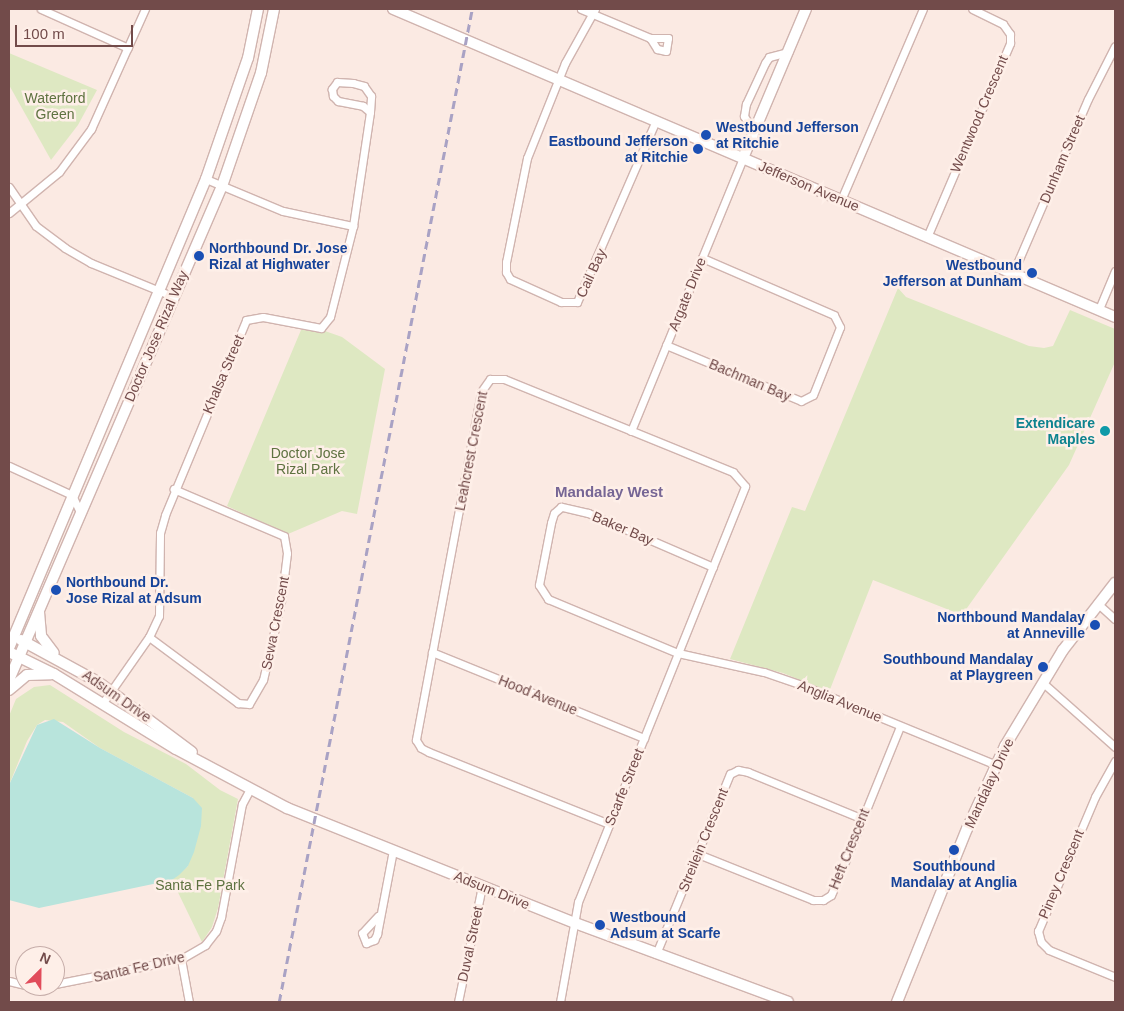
<!DOCTYPE html>
<html>
<head>
<meta charset="utf-8">
<style>
	body { margin:0 }
	#map { position:relative; width:1124px; height:1011px; overflow:hidden; background:#fbeae3; font-family:Arial,sans-serif }
	div>[style] { position:absolute }
	[style*='--x'] { left:calc(var(--x)*1px); top:calc(var(--y)*1px); width:calc(var(--w)*1px); rotate:calc(var(--a)*1deg) }
	.green>* { inset:0; background:#dee8c2 }
	.water>* { inset:0; background:#b8e4dc }
	.roads { filter:drop-shadow(1px 0 #d0b4af) drop-shadow(-1px 0 #d0b4af) drop-shadow(0 1px #d0b4af) drop-shadow(0 -1px #d0b4af) }
	.street>* { height:7px; margin:-3.5px; padding:0 3.5px; transform-origin:3.5px; border-radius:3.5px; background:#fff }
	.secondary>* { height:10px; margin:-5px; padding:0 5px; transform-origin:5px; border-radius:5px; background:#fff }
	.rail>* { height:2.5px; margin-top:-1.25px; transform-origin:0; background:repeating-linear-gradient(90deg,#a9a2c4 0 8px,transparent 0 13px) }
	.dots>* { width:14px; height:14px; translate:-50% -50%; box-sizing:border-box; border:2px solid #feefe8; border-radius:50% }
	span { translate:-50% -50%; white-space:nowrap; text-align:center; line-height:1.15; -webkit-text-stroke:5px #feefe8; paint-order:stroke }
	.park-label { font-size:14px; color:#5e7240 }
	.street-label { font-size:14px; color:#724b4a }
	.transit-label { font-size:14px; color:#164399; font-weight:700 }
	.left { translate:0 -50%; text-align:left }
	.right { translate:-100% -50%; text-align:right }
	.culture-label { font-size:14px; color:#0d838f; font-weight:700 }
	.neighbourhood-label { font-size:15px; color:#766695; font-weight:700 }
	.frame { position:absolute; inset:0; border:10px solid #724b4a; pointer-events:none }
	.north { position:absolute; left:15px; top:946px; width:50px; height:50px; box-sizing:border-box; background:#feefe8; border:1px solid #c6ada9; border-radius:50%; rotate:23deg; font-size:14px; font-weight:700; line-height:20px; text-align:center; color:#724b4a }
	.north::after { content:''; display:block; margin:auto; width:18px; height:22px; background:#e14c5b; clip-path:polygon(50% 0,100% 100%,50% 72%,0 100%) }
	.scale { position:absolute; left:15px; top:25px; width:118px; height:22px; box-sizing:border-box; border:2px solid #724b4a; border-top:0; padding-left:6px; font-size:15px; line-height:18px; white-space:nowrap; color:#724b4a; -webkit-text-stroke:4px #feefe8; paint-order:stroke }
</style>
</head>
<body>
<div id="map">
	<div class="green">
		<div style="clip-path:polygon(9px 53px,97px 90px,78px 125px,51px 160px,9px 85px)"></div>
		<div style="clip-path:polygon(898px 288px,906px 297px,1029px 346px,1044px 348px,1053px 346px,1070px 310px,1115px 329px,1115px 362px,1069px 465px,962px 615px,873px 580px,829px 692px,783px 673px,730px 659px,792px 507px,805px 511px)"></div>
		<div style="clip-path:polygon(301px 330px,325px 331px,342px 337px,385px 369px,357px 514px,342px 511px,288px 534px,227px 506px)"></div>
		<div style="clip-path:polygon(50px 685px,124px 732px,186px 764px,220px 790px,238px 799px,218px 908px,212px 927px,202px 942px,172px 880px,188px 866px,193px 798px,100px 748px,63px 722px,45px 720px,37px 725px,27px 741px,9px 785px,9px 716px,16px 699px,34px 687px)"></div>
	</div>
	<div class="water">
		<div style="clip-path:polygon(54px 719px,100px 748px,193px 798px,202px 808px,201px 826px,194px 852px,188px 866px,179px 875px,172px 880px,39px 908px,9px 900px,9px 785px,37px 725px)"></div>
	</div>
	<div class="roads">
		<div class="street">
			<div style="--x:41;--y:9;--w:95;--a:24.1"></div>
			<div style="--x:581;--y:9;--w:75;--a:22.8"></div>
			<div style="--x:650;--y:38;--w:18;--a:0"></div>
			<div style="--x:668;--y:38;--w:13;--a:99"></div>
			<div style="--x:666;--y:51;--w:9;--a:-167"></div>
			<div style="--x:657;--y:49;--w:13;--a:-122"></div>
			<div style="--x:595;--y:9;--w:62;--a:119.1"></div>
			<div style="--x:565;--y:63;--w:102;--a:111.8"></div>
			<div style="--x:527;--y:158;--w:106;--a:101.4"></div>
			<div style="--x:506;--y:262;--w:10;--a:90"></div>
			<div style="--x:506;--y:272;--w:8;--a:60"></div>
			<div style="--x:510;--y:279;--w:56;--a:24.3"></div>
			<div style="--x:561;--y:302;--w:16;--a:0"></div>
			<div style="--x:577;--y:302;--w:198;--a:-66.5"></div>
			<div style="--x:754;--y:132;--w:19;--a:-122"></div>
			<div style="--x:744;--y:116;--w:12;--a:-81"></div>
			<div style="--x:746;--y:104;--w:45;--a:-65.1"></div>
			<div style="--x:765;--y:63;--w:7;--a:-56"></div>
			<div style="--x:769;--y:57;--w:20;--a:-15"></div>
			<div style="--x:206;--y:179;--w:83;--a:22.6"></div>
			<div style="--x:283;--y:211;--w:72;--a:12.1"></div>
			<div style="--x:9;--y:187;--w:47;--a:55.3"></div>
			<div style="--x:36;--y:226;--w:36;--a:37"></div>
			<div style="--x:65;--y:248;--w:30;--a:30"></div>
			<div style="--x:91;--y:263;--w:87;--a:22.2"></div>
			<div style="--x:841;--y:200;--w:208;--a:-66.8"></div>
			<div style="--x:9;--y:213;--w:65;--a:-39.4"></div>
			<div style="--x:59;--y:172;--w:54;--a:-53.3"></div>
			<div style="--x:91;--y:129;--w:132;--a:-65.8"></div>
			<div style="--x:927;--y:237;--w:211;--a:-66.8"></div>
			<div style="--x:1010;--y:43;--w:9;--a:-90"></div>
			<div style="--x:1010;--y:34;--w:12;--a:-125"></div>
			<div style="--x:1003;--y:24;--w:34;--a:-154"></div>
			<div style="--x:1013;--y:273;--w:189;--a:-66.7"></div>
			<div style="--x:1088;--y:99;--w:59;--a:-63"></div>
			<div style="--x:1099;--y:309;--w:41;--a:-67.2"></div>
			<div style="--x:666;--y:345;--w:146;--a:22.5"></div>
			<div style="--x:801;--y:401;--w:13;--a:-27"></div>
			<div style="--x:813;--y:395;--w:73;--a:-68.3"></div>
			<div style="--x:840;--y:327;--w:13;--a:-117"></div>
			<div style="--x:834;--y:315;--w:144;--a:-156.6"></div>
			<div style="--x:631;--y:431;--w:295;--a:-67.7"></div>
			<div style="--x:9;--y:466;--w:69;--a:24.7"></div>
			<div style="--x:72;--y:495;--w:21;--a:65"></div>
			<div style="--x:713;--y:567;--w:136;--a:-156.6"></div>
			<div style="--x:588;--y:513;--w:28;--a:-167"></div>
			<div style="--x:561;--y:507;--w:9;--a:139"></div>
			<div style="--x:554;--y:513;--w:10;--a:107"></div>
			<div style="--x:551;--y:523;--w:63;--a:101"></div>
			<div style="--x:539;--y:585;--w:17;--a:57"></div>
			<div style="--x:548;--y:599;--w:141;--a:22.6"></div>
			<div style="--x:678;--y:653;--w:88;--a:12.5"></div>
			<div style="--x:764;--y:672;--w:40;--a:18.9"></div>
			<div style="--x:802;--y:685;--w:210;--a:22.4"></div>
			<div style="--x:1097;--y:603;--w:24;--a:42"></div>
			<div style="--x:149;--y:637;--w:111;--a:36.6"></div>
			<div style="--x:238;--y:703;--w:11;--a:5"></div>
			<div style="--x:249;--y:704;--w:28;--a:-60"></div>
			<div style="--x:263;--y:680;--w:80;--a:-77"></div>
			<div style="--x:281;--y:602;--w:49;--a:-83"></div>
			<div style="--x:287;--y:553;--w:17;--a:-100"></div>
			<div style="--x:284;--y:536;--w:120;--a:-156.9"></div>
			<div style="--x:432;--y:652;--w:229;--a:22.1"></div>
			<div style="--x:1042;--y:682;--w:98;--a:41.7"></div>
			<div style="--x:102;--y:704;--w:82;--a:-55"></div>
			<div style="--x:149;--y:637;--w:23;--a:-65"></div>
			<div style="--x:159;--y:616;--w:83;--a:-89.3"></div>
			<div style="--x:160;--y:533;--w:19;--a:-74"></div>
			<div style="--x:165;--y:515;--w:211;--a:-67.4"></div>
			<div style="--x:246;--y:320;--w:17;--a:-10"></div>
			<div style="--x:263;--y:317;--w:59;--a:10.7"></div>
			<div style="--x:321;--y:328;--w:14;--a:-51"></div>
			<div style="--x:330;--y:317;--w:94;--a:-75.8"></div>
			<div style="--x:353;--y:226;--w:115;--a:-81.5"></div>
			<div style="--x:370;--y:112;--w:16;--a:-86"></div>
			<div style="--x:371;--y:96;--w:12;--a:-125"></div>
			<div style="--x:364;--y:86;--w:11;--a:-165"></div>
			<div style="--x:353;--y:83;--w:16;--a:-176"></div>
			<div style="--x:337;--y:82;--w:9;--a:126"></div>
			<div style="--x:332;--y:89;--w:7;--a:82"></div>
			<div style="--x:333;--y:96;--w:7;--a:45"></div>
			<div style="--x:338;--y:101;--w:25;--a:11"></div>
			<div style="--x:363;--y:106;--w:9;--a:41"></div>
			<div style="--x:1115;--y:761;--w:41;--a:119.1"></div>
			<div style="--x:1095;--y:797;--w:146;--a:113"></div>
			<div style="--x:1038;--y:931;--w:11;--a:75"></div>
			<div style="--x:1041;--y:942;--w:11;--a:45"></div>
			<div style="--x:1049;--y:950;--w:71;--a:22.2"></div>
			<div style="--x:698;--y:854;--w:124;--a:21.8"></div>
			<div style="--x:813;--y:900;--w:10;--a:0"></div>
			<div style="--x:823;--y:900;--w:9;--a:-32"></div>
			<div style="--x:831;--y:895;--w:12;--a:-66"></div>
			<div style="--x:836;--y:884;--w:170;--a:-67.9"></div>
			<div style="--x:378;--y:916;--w:23;--a:133"></div>
			<div style="--x:362;--y:933;--w:11;--a:68"></div>
			<div style="--x:366;--y:943;--w:9;--a:-21"></div>
			<div style="--x:374;--y:940;--w:7;--a:-63"></div>
			<div style="--x:377;--y:934;--w:86;--a:-79.2"></div>
			<div style="--x:656;--y:954;--w:195;--a:-67.7"></div>
			<div style="--x:730;--y:774;--w:9;--a:-27"></div>
			<div style="--x:738;--y:770;--w:10;--a:11"></div>
			<div style="--x:748;--y:772;--w:122;--a:22.2"></div>
			<div style="--x:181;--y:959;--w:44;--a:79.5"></div>
			<div style="--x:9;--y:981;--w:16;--a:14"></div>
			<div style="--x:55;--y:984;--w:128;--a:-11.2"></div>
			<div style="--x:181;--y:959;--w:28;--a:-30"></div>
			<div style="--x:205;--y:945;--w:18;--a:-52"></div>
			<div style="--x:216;--y:931;--w:15;--a:-70"></div>
			<div style="--x:221;--y:917;--w:115;--a:-79.5"></div>
			<div style="--x:242;--y:804;--w:17;--a:-62"></div>
			<div style="--x:458;--y:1002;--w:118;--a:-78.3"></div>
			<div style="--x:560;--y:1002;--w:102;--a:-79.8"></div>
			<div style="--x:578;--y:902;--w:448;--a:-68.1"></div>
			<div style="--x:745;--y:486;--w:18;--a:-131"></div>
			<div style="--x:733;--y:472;--w:247;--a:-157.9"></div>
			<div style="--x:504;--y:379;--w:14;--a:180"></div>
			<div style="--x:490;--y:379;--w:16;--a:125"></div>
			<div style="--x:481;--y:392;--w:354;--a:100.6"></div>
			<div style="--x:416;--y:740;--w:9;--a:58"></div>
			<div style="--x:421;--y:748;--w:9;--a:27"></div>
			<div style="--x:429;--y:752;--w:194;--a:21.8"></div>
		</div>
		<div class="secondary">
			<div style="--x:393;--y:9;--w:785;--a:23.1"></div>
			<div style="--x:743;--y:158;--w:162;--a:-67.1"></div>
			<div style="--x:39;--y:612;--w:24;--a:85"></div>
			<div style="--x:41;--y:636;--w:21;--a:53"></div>
			<div style="--x:21;--y:640;--w:88;--a:28.6"></div>
			<div style="--x:98;--y:682;--w:117;--a:36.7"></div>
			<div style="--x:9;--y:648;--w:509;--a:-67.22"></div>
			<div style="--x:206;--y:179;--w:128;--a:-70.9"></div>
			<div style="--x:248;--y:58;--w:50;--a:-78.5"></div>
			<div style="--x:9;--y:652;--w:50;--a:26.1"></div>
			<div style="--x:54;--y:674;--w:143;--a:31.6"></div>
			<div style="--x:176;--y:749;--w:126;--a:28"></div>
			<div style="--x:287;--y:808;--w:310;--a:21.8"></div>
			<div style="--x:575;--y:923;--w:227;--a:20.3"></div>
			<div style="--x:9;--y:680;--w:538;--a:-66.68"></div>
			<div style="--x:222;--y:186;--w:120;--a:-71"></div>
			<div style="--x:261;--y:73;--w:65;--a:-78.5"></div>
			<div style="--x:9;--y:690;--w:23;--a:-40"></div>
			<div style="--x:27;--y:675;--w:24;--a:-2"></div>
			<div style="--x:897;--y:1002;--w:187;--a:-68"></div>
			<div style="--x:967;--y:829;--w:91;--a:-65.4"></div>
			<div style="--x:1005;--y:746;--w:112;--a:-58.9"></div>
			<div style="--x:1063;--y:650;--w:85;--a:-52.2"></div>
		</div>
	</div>
	<div class="rail">
		<div style="--x:279;--y:1002;--w:1012;--a:-79"></div>
	</div>
	<div class="dots">
		<div style="left:706px;top:135px;background:#1a4fb4"></div>
		<div style="left:698px;top:149px;background:#1a4fb4"></div>
		<div style="left:199px;top:256px;background:#1a4fb4"></div>
		<div style="left:1032px;top:273px;background:#1a4fb4"></div>
		<div style="left:1105px;top:431px;background:#0f9aa8"></div>
		<div style="left:56px;top:590px;background:#1a4fb4"></div>
		<div style="left:1095px;top:625px;background:#1a4fb4"></div>
		<div style="left:1043px;top:667px;background:#1a4fb4"></div>
		<div style="left:954px;top:850px;background:#1a4fb4"></div>
		<div style="left:600px;top:925px;background:#1a4fb4"></div>
	</div>
	<div class="park-label">
		<span style="left:55px;top:106px">Waterford<br>Green</span>
		<span style="left:308px;top:461px">Doctor Jose<br>Rizal Park</span>
		<span style="left:200px;top:885px">Santa Fe Park</span>
	</div>
	<div class="street-label">
		<span style="left:979px;top:114px;rotate:-67deg">Wentwood Crescent</span>
		<span style="left:1062px;top:159px;rotate:-67deg">Dunham Street</span>
		<span style="left:809px;top:186px;rotate:23deg">Jefferson Avenue</span>
		<span style="left:591px;top:273px;rotate:-65deg">Cail Bay</span>
		<span style="left:687px;top:294px;rotate:-68deg">Argate Drive</span>
		<span style="left:156px;top:336px;rotate:-67deg">Doctor Jose Rizal Way</span>
		<span style="left:223px;top:374px;rotate:-67deg">Khalsa Street</span>
		<span style="left:750px;top:380px;rotate:23deg">Bachman Bay</span>
		<span style="left:471px;top:451px;rotate:-79deg">Leahcrest Crescent</span>
		<span style="left:623px;top:528px;rotate:23deg">Baker Bay</span>
		<span style="left:275px;top:623px;rotate:-79deg">Sewa Crescent</span>
		<span style="left:538px;top:695px;rotate:22deg">Hood Avenue</span>
		<span style="left:117px;top:696px;rotate:35deg">Adsum Drive</span>
		<span style="left:840px;top:701px;rotate:22deg">Anglia Avenue</span>
		<span style="left:989px;top:783px;rotate:-65deg">Mandalay Drive</span>
		<span style="left:624px;top:787px;rotate:-68deg">Scarfe Street</span>
		<span style="left:703px;top:840px;rotate:-68deg">Streilein Crescent</span>
		<span style="left:849px;top:849px;rotate:-68deg">Heft Crescent</span>
		<span style="left:1061px;top:874px;rotate:-67deg">Piney Crescent</span>
		<span style="left:492px;top:890px;rotate:22deg">Adsum Drive</span>
		<span style="left:470px;top:944px;rotate:-78deg">Duval Street</span>
		<span style="left:139px;top:967px;rotate:-13deg">Santa Fe Drive</span>
	</div>
	<div class="transit-label">
		<span class="left" style="left:716px;top:135px">Westbound Jefferson<br>at Ritchie</span>
		<span class="right" style="left:688px;top:149px">Eastbound Jefferson<br>at Ritchie</span>
		<span class="left" style="left:209px;top:256px">Northbound Dr. Jose<br>Rizal at Highwater</span>
		<span class="right" style="left:1022px;top:273px">Westbound<br>Jefferson at Dunham</span>
		<span class="left" style="left:66px;top:590px">Northbound Dr.<br>Jose Rizal at Adsum</span>
		<span class="right" style="left:1085px;top:625px">Northbound Mandalay<br>at Anneville</span>
		<span class="right" style="left:1033px;top:667px">Southbound Mandalay<br>at Playgreen</span>
		<span style="left:954px;top:874px">Southbound<br>Mandalay at Anglia</span>
		<span class="left" style="left:610px;top:925px">Westbound<br>Adsum at Scarfe</span>
	</div>
	<div class="culture-label">
		<span class="right" style="left:1095px;top:431px">Extendicare<br>Maples</span>
	</div>
	<div class="neighbourhood-label">
		<span style="left:609px;top:492px">Mandalay West</span>
	</div>
	<div class="frame"></div>
	<div class="north">N</div>
	<div class="scale">100 m</div>
</div>
</body>
</html>
